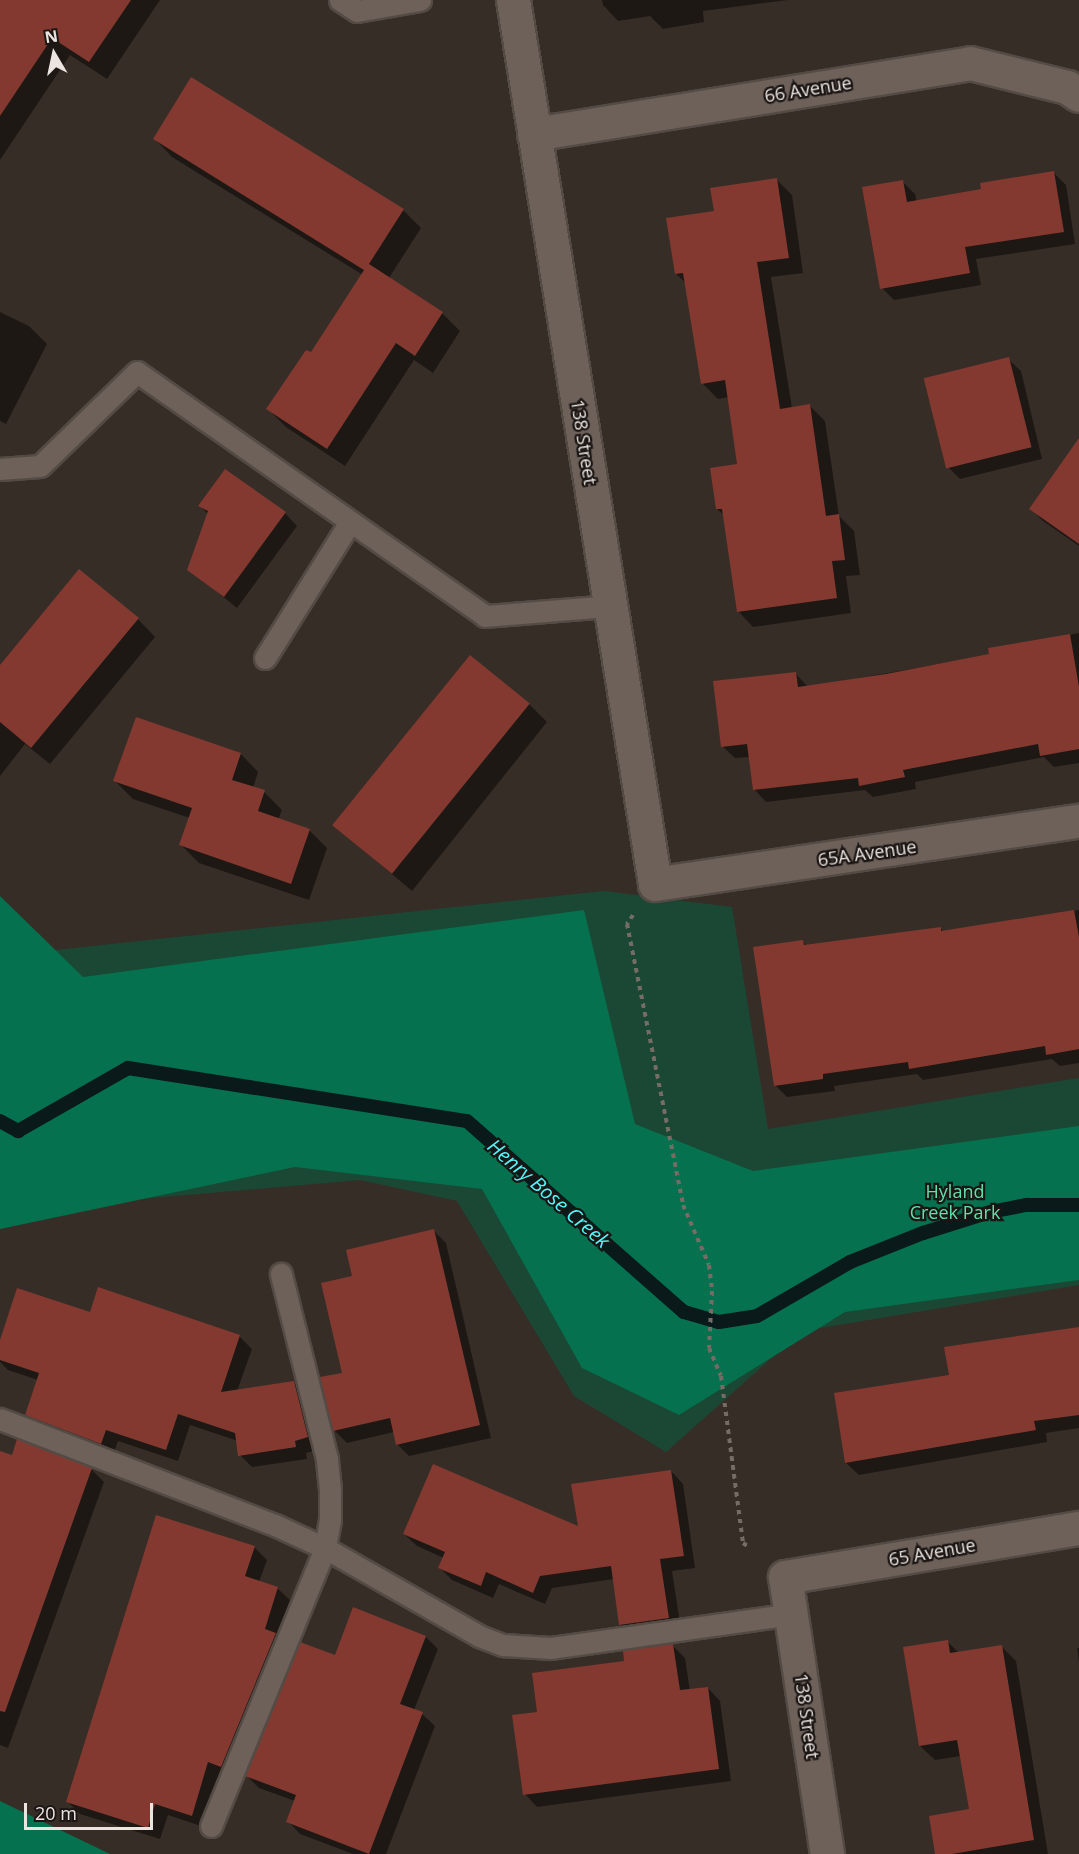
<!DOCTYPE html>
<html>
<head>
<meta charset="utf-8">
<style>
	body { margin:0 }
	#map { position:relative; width:1079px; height:1854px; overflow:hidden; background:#372d27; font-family:"Open Sans",sans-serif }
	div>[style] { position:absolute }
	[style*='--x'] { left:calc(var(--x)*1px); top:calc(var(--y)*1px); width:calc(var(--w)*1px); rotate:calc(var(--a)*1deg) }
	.green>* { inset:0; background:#1a4834 }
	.forest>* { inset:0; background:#05714e }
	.shadow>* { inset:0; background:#0007 }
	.stream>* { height:14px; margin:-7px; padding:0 7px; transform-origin:7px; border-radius:7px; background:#0a191a }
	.building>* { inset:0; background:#833930; transform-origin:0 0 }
	.path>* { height:4px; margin-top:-2px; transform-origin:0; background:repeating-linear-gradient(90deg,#756c66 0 4.5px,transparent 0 9px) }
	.roads { filter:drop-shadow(2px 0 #544b45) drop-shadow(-2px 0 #544b45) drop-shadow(0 2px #544b45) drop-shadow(0 -2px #544b45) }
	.lane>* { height:21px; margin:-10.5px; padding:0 10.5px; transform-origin:10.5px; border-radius:10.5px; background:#6d615a }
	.street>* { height:33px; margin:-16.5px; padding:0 16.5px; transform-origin:16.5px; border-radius:16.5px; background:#6d615a }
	span { translate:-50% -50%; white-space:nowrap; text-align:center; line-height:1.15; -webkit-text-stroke:4.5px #1b1614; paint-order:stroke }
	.street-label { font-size:18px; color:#ebe4e0 }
	.park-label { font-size:18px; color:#64deaa }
	.water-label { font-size:20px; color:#50f7fa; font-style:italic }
	.north { position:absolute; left:24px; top:24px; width:60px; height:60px; -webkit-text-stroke:4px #1b1614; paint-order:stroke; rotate:351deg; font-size:16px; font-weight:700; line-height:24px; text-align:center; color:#ebe4e0 }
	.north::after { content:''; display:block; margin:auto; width:21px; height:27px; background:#ebe4e0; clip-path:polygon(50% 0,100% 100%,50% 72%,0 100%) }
	.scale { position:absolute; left:24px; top:1803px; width:129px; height:27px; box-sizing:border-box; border:3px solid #ebe4e0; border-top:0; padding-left:8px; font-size:18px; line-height:21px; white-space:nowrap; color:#ebe4e0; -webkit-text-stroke:4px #1b1614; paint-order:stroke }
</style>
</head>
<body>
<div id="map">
	<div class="green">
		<div style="clip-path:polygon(604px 891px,732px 907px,768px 1129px,1079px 1078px,1079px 1285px,802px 1331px,666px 1452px,574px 1396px,457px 1201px,360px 1180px,0 1211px,0 956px)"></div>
	</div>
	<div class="forest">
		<div style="clip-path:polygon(0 896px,83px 977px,584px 910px,635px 1124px,753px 1171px,1079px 1126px,1079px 1280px,845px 1312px,679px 1415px,582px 1368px,482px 1189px,295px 1167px,0 1229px)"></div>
		<div style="clip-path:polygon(0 1801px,110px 1854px,0 1854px)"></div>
	</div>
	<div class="shadow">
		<div style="clip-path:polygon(0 0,160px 0,107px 79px,70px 55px,0 160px)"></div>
		<div style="clip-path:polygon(602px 0,788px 0,703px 11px,704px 22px,663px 29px,650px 16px,618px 21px,603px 5px)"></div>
		<div style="clip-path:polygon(155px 139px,403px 210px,421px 228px,389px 278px,443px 314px,460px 331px,433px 373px,414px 360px,345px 466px,286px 427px,268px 409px,311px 354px,363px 275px,172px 157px)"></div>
		<div style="clip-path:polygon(1054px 173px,1066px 185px,1075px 244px,976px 259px,981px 285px,894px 300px,882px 288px,903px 182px,915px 194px,917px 202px,982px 190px)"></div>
		<div style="clip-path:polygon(777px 180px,792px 195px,803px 273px,771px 277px,792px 408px,810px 406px,825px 421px,839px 516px,854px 531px,860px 575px,846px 576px,851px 613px,753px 627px,738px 611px,725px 516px,717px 509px,739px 465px,729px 397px,718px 399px,702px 383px,687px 284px,676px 274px,715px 212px)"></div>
		<div style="clip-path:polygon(0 312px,29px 326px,47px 344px,6px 424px,0 421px)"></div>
		<div style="clip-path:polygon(1008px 359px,1021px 371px,1042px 459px,960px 479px,948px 467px)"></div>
		<div style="clip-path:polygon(1079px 441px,1079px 546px,1043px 521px,1031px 509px)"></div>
		<div style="clip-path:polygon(200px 506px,285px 513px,297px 526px,237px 608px,189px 569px,208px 514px)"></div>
		<div style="clip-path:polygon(138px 619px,155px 637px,50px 764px,25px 744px,0 776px,0 667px)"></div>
		<div style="clip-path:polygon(1079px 633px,1079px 763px,1054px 767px,1044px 757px,915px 782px,916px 789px,873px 797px,865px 790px,766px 802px,754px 789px,750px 757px,735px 758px,722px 746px,795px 673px,808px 687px,990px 655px,989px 650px)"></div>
		<div style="clip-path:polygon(529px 704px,547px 722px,412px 891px,335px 826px)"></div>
		<div style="clip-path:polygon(241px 754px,258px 772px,253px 788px,264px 792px,282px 810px,278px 820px,309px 830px,327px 848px,309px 900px,199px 863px,181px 845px,190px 818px,133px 799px,115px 781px)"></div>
		<div style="clip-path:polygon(1079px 910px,1079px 1063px,1060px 1066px,1052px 1059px,923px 1080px,917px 1074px,834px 1086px,835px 1091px,787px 1097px,775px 1085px,802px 941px,807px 946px,940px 928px,944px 932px)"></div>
		<div style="clip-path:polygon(434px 1231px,446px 1243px,491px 1438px,409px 1456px,397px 1444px,394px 1432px,347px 1443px,335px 1431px,322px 1378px,344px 1374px,354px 1277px)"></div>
		<div style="clip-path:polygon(91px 1314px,239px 1336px,252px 1349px,237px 1391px,294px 1382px,306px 1395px,320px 1449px,306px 1453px,307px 1459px,252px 1467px,240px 1455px,238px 1441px,190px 1425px,178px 1461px,118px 1441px,113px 1455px,39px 1427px,27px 1415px,38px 1380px,8px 1370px,0 1362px,0 1344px)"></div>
		<div style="clip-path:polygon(1079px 1328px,1079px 1428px,1046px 1433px,1047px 1442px,859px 1475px,846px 1463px,950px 1376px,945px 1348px)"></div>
		<div style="clip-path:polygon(0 1452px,13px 1457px,91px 1469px,104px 1482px,8px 1748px,0 1745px)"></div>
		<div style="clip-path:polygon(671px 1471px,683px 1484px,695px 1568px,672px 1571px,681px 1630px,633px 1637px,621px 1625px,614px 1579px,552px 1588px,545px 1604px,499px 1584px,493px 1598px,452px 1580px,439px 1567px,444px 1558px,417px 1546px,404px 1534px,580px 1529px)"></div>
		<div style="clip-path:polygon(254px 1547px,267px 1560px,259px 1582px,277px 1588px,290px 1600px,234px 1778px,221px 1773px,204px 1827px,168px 1815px,160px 1839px,80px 1814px,68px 1802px)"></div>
		<div style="clip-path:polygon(426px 1637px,438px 1649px,414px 1710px,422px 1714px,435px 1726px,386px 1854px,353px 1854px,300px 1834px,288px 1821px,295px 1801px,259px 1788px,247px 1776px)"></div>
		<div style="clip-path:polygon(948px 1642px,959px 1653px,1002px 1647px,1016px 1661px,1048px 1854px,937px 1854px,970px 1811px,961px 1756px,935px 1760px,920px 1746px)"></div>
		<div style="clip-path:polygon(672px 1645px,685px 1658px,690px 1691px,708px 1688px,720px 1701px,731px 1781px,537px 1807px,525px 1794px,539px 1713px,626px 1663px)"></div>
		<div style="clip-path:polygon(1077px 1648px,1079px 1648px,1079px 1663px)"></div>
	</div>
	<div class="stream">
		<div style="--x:0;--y:1121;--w:21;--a:29"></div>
		<div style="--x:18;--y:1131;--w:127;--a:-29.8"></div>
		<div style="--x:128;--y:1068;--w:343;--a:8.9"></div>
		<div style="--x:467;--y:1121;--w:289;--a:41.4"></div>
		<div style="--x:684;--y:1312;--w:36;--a:16"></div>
		<div style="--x:719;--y:1322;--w:38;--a:-9"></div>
		<div style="--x:757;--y:1316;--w:108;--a:-30.1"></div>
		<div style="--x:850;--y:1262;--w:79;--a:-21.7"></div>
		<div style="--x:923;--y:1233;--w:70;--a:-17.4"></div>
		<div style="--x:990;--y:1212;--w:38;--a:-11"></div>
		<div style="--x:1027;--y:1205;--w:52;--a:0"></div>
	</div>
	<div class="building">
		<div style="clip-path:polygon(0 0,131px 0,89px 62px,52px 38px,0 116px)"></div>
		<div style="clip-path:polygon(191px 77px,404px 209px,369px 264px,443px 312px,415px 356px,396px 343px,327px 449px,266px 409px,306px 350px,311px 352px,364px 270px,153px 139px)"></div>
		<div style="clip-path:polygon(1054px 171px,1064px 232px,965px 247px,970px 273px,880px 289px,862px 187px,903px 180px,907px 202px,981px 189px,980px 183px)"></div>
		<div style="clip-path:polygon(777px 178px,789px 258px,757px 262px,780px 409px,810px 404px,826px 516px,839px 514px,845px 560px,832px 561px,837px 598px,737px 612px,722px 509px,716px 509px,710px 468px,737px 464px,725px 380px,701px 384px,683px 273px,675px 274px,666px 218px,714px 211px,710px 188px)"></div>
		<div style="left:1009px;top:357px;width:93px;height:88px;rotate:76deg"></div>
		<div style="clip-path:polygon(1079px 438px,1079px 544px,1029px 509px)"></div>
		<div style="clip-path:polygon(225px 469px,286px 512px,224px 597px,187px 570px,208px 511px,198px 506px)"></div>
		<div style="clip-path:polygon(79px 569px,139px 618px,31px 748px,0 722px,0 665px)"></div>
		<div style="clip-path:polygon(1070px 634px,1079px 687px,1079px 749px,1040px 756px,1038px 744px,903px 770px,905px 777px,859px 786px,858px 778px,753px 790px,747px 744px,721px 747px,713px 681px,796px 672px,798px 687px,886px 674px,989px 654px,988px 648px)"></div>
		<div style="left:470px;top:655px;width:77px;height:219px;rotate:39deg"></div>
		<div style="clip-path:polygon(136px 717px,241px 753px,232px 780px,265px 790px,258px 811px,310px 829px,291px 884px,179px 845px,192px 808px,113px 781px)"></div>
		<div style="clip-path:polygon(1074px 910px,1079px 937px,1079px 1049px,1046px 1055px,1045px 1046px,909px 1069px,908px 1062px,823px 1074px,823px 1079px,774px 1086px,753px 947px,803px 940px,804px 945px,941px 927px,941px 931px)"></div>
		<div style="clip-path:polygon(434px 1229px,480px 1425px,396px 1445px,390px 1418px,333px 1431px,320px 1377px,342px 1373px,321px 1283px,352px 1276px,346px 1250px)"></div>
		<div style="clip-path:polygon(98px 1287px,240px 1335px,221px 1392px,294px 1381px,308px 1437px,295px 1441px,296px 1447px,238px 1456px,235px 1433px,178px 1414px,166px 1450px,106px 1430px,101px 1444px,25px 1415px,39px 1373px,0 1360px,0 1340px,17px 1288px,90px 1312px)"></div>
		<div style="clip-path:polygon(1079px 1327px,1079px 1415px,1034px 1421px,1036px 1430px,845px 1463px,834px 1393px,949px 1375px,944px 1347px)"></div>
		<div style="clip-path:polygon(17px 1439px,92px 1468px,5px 1712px,0 1711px,0 1451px,12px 1455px)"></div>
		<div style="clip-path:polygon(433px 1464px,578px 1526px,571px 1484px,671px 1470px,684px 1556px,660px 1559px,669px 1618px,619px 1625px,611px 1566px,540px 1576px,533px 1593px,486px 1572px,481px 1586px,438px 1568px,445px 1552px,403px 1534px)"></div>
		<div style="clip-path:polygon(156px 1515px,255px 1546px,245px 1576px,278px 1587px,265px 1629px,276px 1633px,221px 1767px,208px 1762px,192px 1816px,155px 1804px,148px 1828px,66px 1802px)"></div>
		<div style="clip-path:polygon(353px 1607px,426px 1636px,400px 1704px,423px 1712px,369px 1854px,286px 1822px,296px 1795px,245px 1776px,300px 1642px,335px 1655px)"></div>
		<div style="clip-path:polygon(948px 1640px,950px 1653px,1002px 1645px,1034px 1840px,952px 1854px,935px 1854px,929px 1816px,969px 1809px,957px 1740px,919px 1746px,903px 1647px)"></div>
		<div style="clip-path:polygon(673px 1644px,680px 1690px,708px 1687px,719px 1769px,523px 1795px,512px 1715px,537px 1712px,532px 1673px,624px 1661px,623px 1651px)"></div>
	</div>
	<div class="path">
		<div style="--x:633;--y:915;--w:11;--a:124"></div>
		<div style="--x:627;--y:924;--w:287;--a:78.7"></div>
		<div style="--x:683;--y:1205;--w:65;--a:66.6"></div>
		<div style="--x:709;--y:1265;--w:26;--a:83"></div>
		<div style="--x:712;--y:1291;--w:57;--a:93"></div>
		<div style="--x:709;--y:1348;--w:30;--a:67"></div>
		<div style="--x:721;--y:1376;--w:168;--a:82.5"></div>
		<div style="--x:743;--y:1543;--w:7;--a:34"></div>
	</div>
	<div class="roads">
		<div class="lane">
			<div style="--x:340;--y:0;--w:20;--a:33"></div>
			<div style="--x:357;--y:11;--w:64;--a:-9.9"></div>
			<div style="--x:0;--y:469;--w:40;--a:-4.3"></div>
			<div style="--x:40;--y:466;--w:135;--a:-44.1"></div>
			<div style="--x:137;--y:372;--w:425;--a:35"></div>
			<div style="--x:485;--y:616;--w:125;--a:-4.6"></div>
			<div style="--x:265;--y:658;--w:160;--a:-58"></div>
			<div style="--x:0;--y:1419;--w:295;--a:21.1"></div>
			<div style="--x:275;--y:1525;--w:55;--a:24.7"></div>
			<div style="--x:325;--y:1548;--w:177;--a:29.7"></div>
			<div style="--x:479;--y:1636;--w:26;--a:21"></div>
			<div style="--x:503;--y:1645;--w:48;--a:3.6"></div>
			<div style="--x:551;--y:1648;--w:243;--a:-8"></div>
			<div style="--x:211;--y:1826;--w:300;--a:-67.7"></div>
			<div style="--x:325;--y:1548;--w:28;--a:-80"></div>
			<div style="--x:330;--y:1520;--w:31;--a:-90"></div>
			<div style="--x:330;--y:1489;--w:30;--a:-96"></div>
			<div style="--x:327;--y:1459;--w:191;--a:-104"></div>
		</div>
		<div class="street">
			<div style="--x:513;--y:0;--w:895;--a:80.87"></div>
			<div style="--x:655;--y:884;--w:429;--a:-8.5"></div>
			<div style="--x:534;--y:134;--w:442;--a:-9.2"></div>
			<div style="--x:970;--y:63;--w:100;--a:13.9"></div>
			<div style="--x:1067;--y:87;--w:14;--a:34"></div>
			<div style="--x:827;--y:1854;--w:280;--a:-98.6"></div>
			<div style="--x:785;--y:1577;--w:298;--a:-9.5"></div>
		</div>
	</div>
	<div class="street-label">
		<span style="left:808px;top:89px;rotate:-9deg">66 Avenue</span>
		<span style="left:584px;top:442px;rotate:81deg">138 Street</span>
		<span style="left:867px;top:853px;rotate:-8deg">65A Avenue</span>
		<span style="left:932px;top:1552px;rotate:-10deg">65 Avenue</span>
		<span style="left:807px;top:1716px;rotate:82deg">138 Street</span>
	</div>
	<div class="park-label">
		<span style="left:955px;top:1202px">Hyland<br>Creek Park</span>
	</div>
	<div class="water-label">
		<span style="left:549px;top:1193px;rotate:41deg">Henry Bose Creek</span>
	</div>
	<div class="north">N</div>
	<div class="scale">20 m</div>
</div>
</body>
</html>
